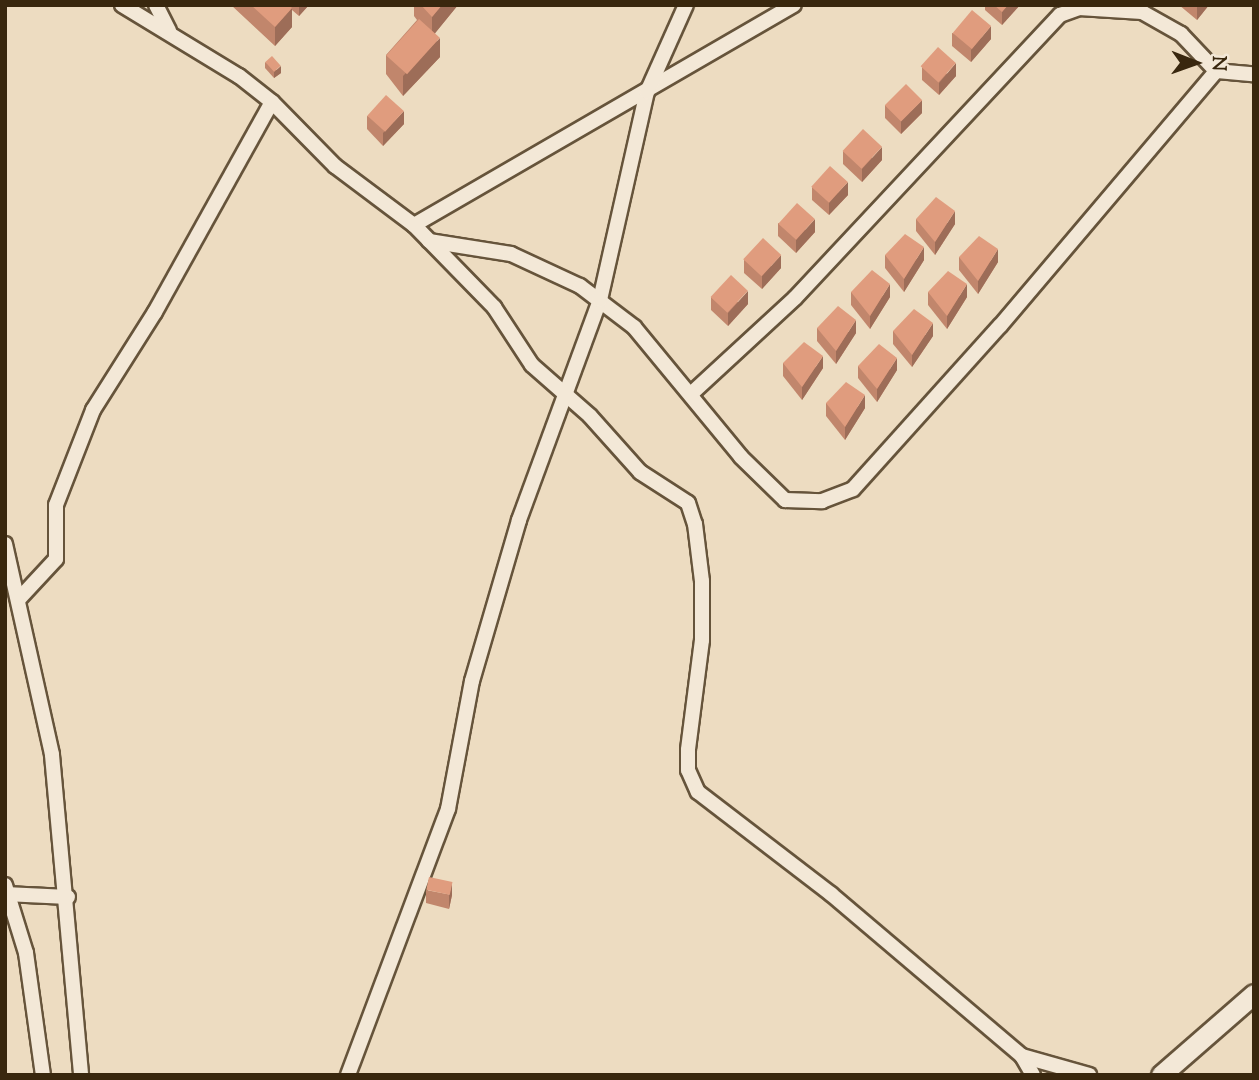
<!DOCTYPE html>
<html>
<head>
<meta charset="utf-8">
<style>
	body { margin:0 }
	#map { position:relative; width:1259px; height:1080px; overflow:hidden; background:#eddcc1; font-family:"Sorts Mill Goudy",serif }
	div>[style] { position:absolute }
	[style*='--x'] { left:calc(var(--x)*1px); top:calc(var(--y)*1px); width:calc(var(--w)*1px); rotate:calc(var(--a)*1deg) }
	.roads { filter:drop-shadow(2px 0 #66543b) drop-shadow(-2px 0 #66543b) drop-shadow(0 2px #66543b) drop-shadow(0 -2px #66543b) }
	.minor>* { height:14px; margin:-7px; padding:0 7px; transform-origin:7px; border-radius:7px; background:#f3e8d7 }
	.secondary>* { height:19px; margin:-9.5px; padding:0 9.5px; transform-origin:9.5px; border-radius:9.5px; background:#f3e8d7 }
	.wall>* { inset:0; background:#c1866c }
	.shaded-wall>* { inset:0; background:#9d6d58 }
	.building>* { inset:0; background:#e09c7e; transform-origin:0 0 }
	span { translate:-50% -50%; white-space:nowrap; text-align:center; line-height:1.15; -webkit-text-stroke:5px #f3e8d7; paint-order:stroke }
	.frame { position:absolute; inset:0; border:7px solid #39270e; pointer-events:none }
	.north { position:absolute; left:1161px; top:28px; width:70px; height:70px; -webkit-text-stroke:5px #f3e8d7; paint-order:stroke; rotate:91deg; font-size:19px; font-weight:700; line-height:28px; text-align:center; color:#39270e }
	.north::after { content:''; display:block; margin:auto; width:24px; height:32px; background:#39270e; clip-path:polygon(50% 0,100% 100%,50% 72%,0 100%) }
</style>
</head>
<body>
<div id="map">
	<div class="roads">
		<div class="minor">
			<div style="--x:122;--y:5;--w:137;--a:31.3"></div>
			<div style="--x:239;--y:76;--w:42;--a:38.2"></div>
			<div style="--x:272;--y:102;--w:90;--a:45.5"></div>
			<div style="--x:335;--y:166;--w:99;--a:36.8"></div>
			<div style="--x:414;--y:225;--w:115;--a:45.7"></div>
			<div style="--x:494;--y:307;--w:69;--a:56.8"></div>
			<div style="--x:532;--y:365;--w:77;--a:41.3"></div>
			<div style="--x:590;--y:416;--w:75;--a:48.2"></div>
			<div style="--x:640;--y:472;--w:57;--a:32.9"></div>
			<div style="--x:688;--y:503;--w:22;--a:72"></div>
			<div style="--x:695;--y:524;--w:57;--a:83"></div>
			<div style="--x:702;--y:581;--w:59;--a:90"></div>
			<div style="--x:702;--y:640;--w:111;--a:97.3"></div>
			<div style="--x:688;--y:750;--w:20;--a:90"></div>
			<div style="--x:688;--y:770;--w:24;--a:66"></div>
			<div style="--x:698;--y:792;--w:168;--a:37.5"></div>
			<div style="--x:831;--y:894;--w:250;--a:40.3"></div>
			<div style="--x:1022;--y:1056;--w:70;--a:15.8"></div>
			<div style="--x:156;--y:5;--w:29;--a:63"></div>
			<div style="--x:414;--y:225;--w:439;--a:-30.1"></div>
			<div style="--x:429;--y:241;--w:83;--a:9"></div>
			<div style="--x:511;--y:254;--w:76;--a:24.9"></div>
			<div style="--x:580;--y:286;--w:68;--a:37.2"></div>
			<div style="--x:634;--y:327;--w:168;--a:50.5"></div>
			<div style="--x:741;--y:457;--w:62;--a:44.3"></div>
			<div style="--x:785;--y:500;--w:37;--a:2"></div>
			<div style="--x:822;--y:501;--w:33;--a:-21"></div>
			<div style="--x:853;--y:489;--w:219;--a:-48"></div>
			<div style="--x:1000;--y:326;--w:334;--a:-49.7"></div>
			<div style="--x:692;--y:393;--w:140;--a:-42.7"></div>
			<div style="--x:795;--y:298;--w:388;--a:-46.9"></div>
			<div style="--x:1060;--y:15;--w:20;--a:-20"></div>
			<div style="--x:1079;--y:8;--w:63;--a:3.6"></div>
			<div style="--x:1142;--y:12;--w:45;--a:29.4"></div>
			<div style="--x:1181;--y:34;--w:51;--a:46.6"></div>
			<div style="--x:1216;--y:71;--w:38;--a:5"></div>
			<div style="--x:5;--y:544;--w:216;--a:77.4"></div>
			<div style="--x:52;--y:755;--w:321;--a:84.8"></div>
			<div style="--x:18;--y:600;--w:56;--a:-47.2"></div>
			<div style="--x:56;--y:559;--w:54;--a:-90"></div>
			<div style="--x:56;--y:505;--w:102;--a:-68.7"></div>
			<div style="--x:93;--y:410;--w:116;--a:-57.7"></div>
			<div style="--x:155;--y:312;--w:240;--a:-60.9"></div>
			<div style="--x:5;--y:885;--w:71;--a:72.8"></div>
			<div style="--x:26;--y:953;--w:123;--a:82.1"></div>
			<div style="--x:5;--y:894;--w:63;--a:2.7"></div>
			<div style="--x:1022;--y:1056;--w:22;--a:60"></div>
			<div style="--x:348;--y:1075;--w:284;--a:-69.4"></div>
			<div style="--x:448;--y:809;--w:130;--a:-79.4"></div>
			<div style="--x:472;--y:681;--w:168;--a:-73.7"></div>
			<div style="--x:519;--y:520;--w:234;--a:-69.8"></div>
			<div style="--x:600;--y:300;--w:213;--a:-77.3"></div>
			<div style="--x:647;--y:92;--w:95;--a:-65.9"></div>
		</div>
		<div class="secondary">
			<div style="--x:1161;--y:1075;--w:123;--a:-41.1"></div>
		</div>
	</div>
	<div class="wall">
		<div style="clip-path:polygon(231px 5px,309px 5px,299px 16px,292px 10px,292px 27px,275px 46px)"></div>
		<div style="clip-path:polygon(414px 5px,458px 5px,435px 33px,440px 57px,403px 96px,386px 74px,386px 55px,417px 20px,414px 16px)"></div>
		<div style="clip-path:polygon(985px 5px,1020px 5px,1002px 25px,985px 10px)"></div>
		<div style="clip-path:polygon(1179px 5px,1209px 5px,1197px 20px)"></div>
		<div style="clip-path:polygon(952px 33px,991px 39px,971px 62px,952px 46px)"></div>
		<div style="clip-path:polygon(265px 62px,281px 73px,274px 78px,265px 68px)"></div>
		<div style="clip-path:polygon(922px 67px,956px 76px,939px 95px,922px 80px)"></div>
		<div style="clip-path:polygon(885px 105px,922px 113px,901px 134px,885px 118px)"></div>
		<div style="clip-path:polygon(367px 116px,404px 124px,383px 146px,367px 129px)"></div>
		<div style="clip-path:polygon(843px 151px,882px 160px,862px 182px,843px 164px)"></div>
		<div style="clip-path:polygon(812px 187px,848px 195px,829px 215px,812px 200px)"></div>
		<div style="clip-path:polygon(916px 219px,955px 224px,935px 255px,916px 231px)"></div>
		<div style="clip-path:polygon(778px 223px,815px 232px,796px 253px,778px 236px)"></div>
		<div style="clip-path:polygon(885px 255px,924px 260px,904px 292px,885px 268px)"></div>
		<div style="clip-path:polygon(959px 257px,998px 262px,978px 294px,959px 270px)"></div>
		<div style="clip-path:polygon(744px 260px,781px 268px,762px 289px,744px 273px)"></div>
		<div style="clip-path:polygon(851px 292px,890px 297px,870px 329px,851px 305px)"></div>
		<div style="clip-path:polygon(928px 292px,967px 297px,947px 329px,928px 305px)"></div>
		<div style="clip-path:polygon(711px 297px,748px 304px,728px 326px,711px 310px)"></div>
		<div style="clip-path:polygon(817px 328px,856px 333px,836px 364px,817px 341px)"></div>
		<div style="clip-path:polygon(893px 331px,933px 336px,912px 367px,893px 344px)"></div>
		<div style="clip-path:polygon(783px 363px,823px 368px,802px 400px,783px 376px)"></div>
		<div style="clip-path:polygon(858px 366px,897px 370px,877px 402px,858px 378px)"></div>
		<div style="clip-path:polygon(826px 403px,865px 408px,845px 440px,826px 416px)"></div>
		<div style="clip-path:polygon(426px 890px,452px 895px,449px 909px,426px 903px)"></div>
	</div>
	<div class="shaded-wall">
		<div style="clip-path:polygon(299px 5px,309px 5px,299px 16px)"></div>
		<div style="clip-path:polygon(442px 5px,458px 5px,432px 37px,432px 17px)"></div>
		<div style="clip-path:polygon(1008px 5px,1020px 5px,1002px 25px,1002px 12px)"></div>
		<div style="clip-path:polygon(1199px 5px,1209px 5px,1197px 20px,1197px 7px)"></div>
		<div style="clip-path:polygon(292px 8px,292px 27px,275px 46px,275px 27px)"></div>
		<div style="clip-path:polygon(991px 26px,991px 39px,971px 62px,971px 50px)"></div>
		<div style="clip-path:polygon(440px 38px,440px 57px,403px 96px,403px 76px)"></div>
		<div style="clip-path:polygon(956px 63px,956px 76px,939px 95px,939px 83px)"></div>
		<div style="clip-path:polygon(281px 66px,281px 73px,274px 78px,274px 72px)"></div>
		<div style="clip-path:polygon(922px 100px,922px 113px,901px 134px,901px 121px)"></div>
		<div style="clip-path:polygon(404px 111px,404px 124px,383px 146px,383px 133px)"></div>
		<div style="clip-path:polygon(882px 147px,882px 160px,862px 182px,862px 169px)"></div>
		<div style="clip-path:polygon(848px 182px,848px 195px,829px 215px,829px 202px)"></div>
		<div style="clip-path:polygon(955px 211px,955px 224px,935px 255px,935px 242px)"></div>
		<div style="clip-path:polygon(815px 219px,815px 232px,796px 253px,796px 240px)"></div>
		<div style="clip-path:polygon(924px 247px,924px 260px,904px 292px,904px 279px)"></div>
		<div style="clip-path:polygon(998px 249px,998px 262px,978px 294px,978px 281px)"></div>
		<div style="clip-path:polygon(781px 255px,781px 268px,762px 289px,762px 276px)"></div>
		<div style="clip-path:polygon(890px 284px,890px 297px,870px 329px,870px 316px)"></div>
		<div style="clip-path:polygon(967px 284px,967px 297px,947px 329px,947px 316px)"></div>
		<div style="clip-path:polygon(748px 291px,748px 304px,728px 326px,728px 313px)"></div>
		<div style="clip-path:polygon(856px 320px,856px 333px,836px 364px,836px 351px)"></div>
		<div style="clip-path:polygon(933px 323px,933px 336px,912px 367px,912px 355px)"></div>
		<div style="clip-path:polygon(823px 356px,823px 368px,802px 400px,802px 387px)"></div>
		<div style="clip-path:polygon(897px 358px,897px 370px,877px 402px,877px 389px)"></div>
		<div style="clip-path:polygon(865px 395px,865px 408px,845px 440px,845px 427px)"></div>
		<div style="clip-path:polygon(452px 882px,452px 895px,449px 909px,449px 896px)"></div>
	</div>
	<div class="building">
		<div style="clip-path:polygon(251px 5px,289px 5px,292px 8px,275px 27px)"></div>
		<div style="clip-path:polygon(421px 5px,442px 5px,432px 17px)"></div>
		<div style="clip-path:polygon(994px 5px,1008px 5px,1002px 12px)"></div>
		<div style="left:972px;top:10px;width:25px;height:30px;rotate:40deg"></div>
		<div style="left:419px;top:19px;width:28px;height:49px;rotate:42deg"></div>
		<div style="left:938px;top:47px;width:24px;height:26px;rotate:42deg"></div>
		<div style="left:272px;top:56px;width:13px;height:9px;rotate:48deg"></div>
		<div style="left:906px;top:84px;width:23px;height:30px;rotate:45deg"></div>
		<div style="left:386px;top:95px;width:24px;height:28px;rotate:42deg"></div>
		<div style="left:863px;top:129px;width:26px;height:30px;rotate:43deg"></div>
		<div style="left:830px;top:166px;width:24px;height:28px;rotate:42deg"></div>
		<div style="clip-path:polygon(936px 197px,955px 211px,935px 242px,916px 219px)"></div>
		<div style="left:797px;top:203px;width:24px;height:28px;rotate:42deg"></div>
		<div style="clip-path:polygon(905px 234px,924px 247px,904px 279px,885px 255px)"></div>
		<div style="clip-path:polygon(979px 236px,998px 249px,978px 281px,959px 257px)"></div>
		<div style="left:763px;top:238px;width:25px;height:29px;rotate:43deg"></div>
		<div style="clip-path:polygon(872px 270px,890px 284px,870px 316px,851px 292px)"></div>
		<div style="clip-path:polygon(948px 271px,967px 284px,947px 316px,928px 292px)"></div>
		<div style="left:731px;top:275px;width:23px;height:30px;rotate:43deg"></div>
		<div style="clip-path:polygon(838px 306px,856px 320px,836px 351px,817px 328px)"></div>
		<div style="clip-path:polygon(914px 309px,933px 323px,912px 355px,893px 331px)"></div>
		<div style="clip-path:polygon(804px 342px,823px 356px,802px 387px,783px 363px)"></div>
		<div style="clip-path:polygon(879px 344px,897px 358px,877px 389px,858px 366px)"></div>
		<div style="clip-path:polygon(846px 382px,865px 395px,845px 427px,826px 403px)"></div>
		<div style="left:429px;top:877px;width:24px;height:13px;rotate:12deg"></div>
	</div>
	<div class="frame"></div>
	<div class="north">N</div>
</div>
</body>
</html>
